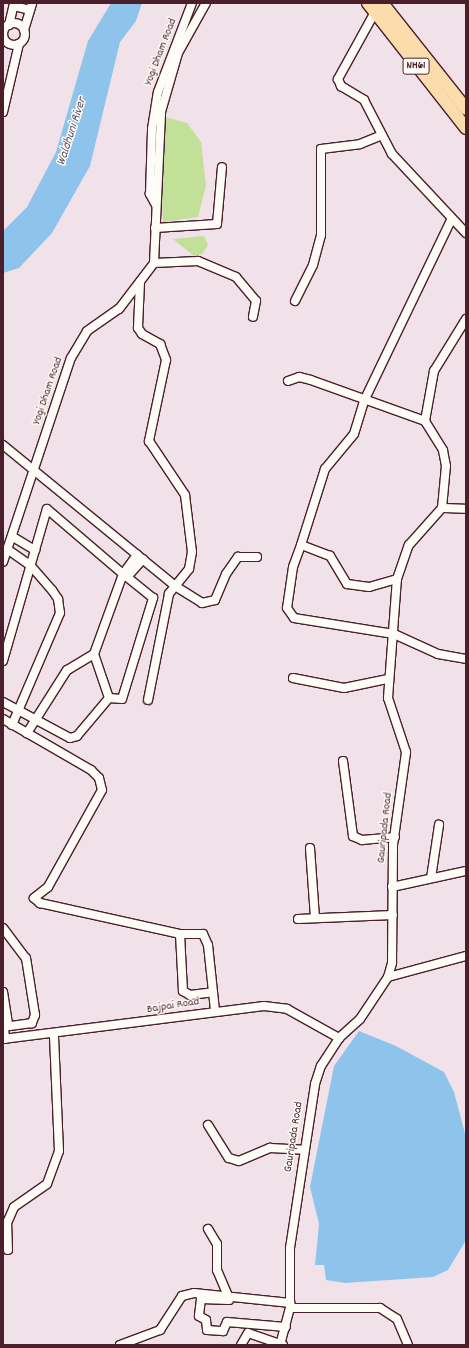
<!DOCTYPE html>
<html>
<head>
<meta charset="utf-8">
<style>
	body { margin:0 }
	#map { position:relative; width:469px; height:1348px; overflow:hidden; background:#f1e2e9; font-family:Dekko,sans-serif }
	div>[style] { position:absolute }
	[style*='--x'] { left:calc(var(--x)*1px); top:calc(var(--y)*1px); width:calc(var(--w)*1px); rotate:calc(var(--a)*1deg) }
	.green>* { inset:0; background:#c2e098 }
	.water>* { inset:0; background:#8ec4ec }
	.roads { filter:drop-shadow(1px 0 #4a1f2b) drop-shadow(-1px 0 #4a1f2b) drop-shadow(0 1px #4a1f2b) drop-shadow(0 -1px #4a1f2b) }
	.minor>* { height:8px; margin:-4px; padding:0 4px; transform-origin:4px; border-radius:4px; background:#fdfcf7 }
	.minor>.ring { margin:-4px; padding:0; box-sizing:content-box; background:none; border:8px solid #fdfcf7; border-radius:50% }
	.highway>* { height:12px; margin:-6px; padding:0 6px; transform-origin:6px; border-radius:6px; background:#fbddab }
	span { translate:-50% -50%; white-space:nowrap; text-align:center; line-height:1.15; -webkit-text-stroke:3px #fdfcf7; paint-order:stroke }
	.shield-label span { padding:1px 3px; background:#fdfcf7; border:1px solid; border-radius:3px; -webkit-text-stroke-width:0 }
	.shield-label { font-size:11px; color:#4a1f2b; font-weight:700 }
	.street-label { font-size:12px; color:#4a1f2b }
	.water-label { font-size:13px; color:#5e5165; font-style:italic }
	.frame { position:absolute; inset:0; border:4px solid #4a1f2b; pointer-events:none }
</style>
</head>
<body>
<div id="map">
	<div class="green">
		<div style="clip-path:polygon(165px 117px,187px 123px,201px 142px,206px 185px,198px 217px,163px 222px,160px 160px)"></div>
		<div style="clip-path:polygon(204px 236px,208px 245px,202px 254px,194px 256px,173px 239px)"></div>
	</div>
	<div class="water">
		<div style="clip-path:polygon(111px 3px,142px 3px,136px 21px,120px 42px,90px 166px,52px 233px,19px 268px,3px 273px,3px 231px,27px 207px,56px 152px,88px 41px)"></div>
		<div style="clip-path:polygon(359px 1031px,396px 1046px,444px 1072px,454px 1092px,466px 1137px,466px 1240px,448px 1270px,433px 1277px,345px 1283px,326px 1280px,324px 1265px,315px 1265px,319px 1224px,310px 1187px,334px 1066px)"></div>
	</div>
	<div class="roads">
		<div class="minor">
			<div style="--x:14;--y:6;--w:16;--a:14"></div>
			<div style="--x:375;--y:12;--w:77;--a:118.9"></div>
			<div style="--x:338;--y:79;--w:8;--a:67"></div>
			<div style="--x:341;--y:86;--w:27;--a:31"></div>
			<div style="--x:364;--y:100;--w:61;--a:62.6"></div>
			<div style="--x:392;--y:154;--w:108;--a:46.9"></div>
			<div class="ring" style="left:3px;top:23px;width:14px;height:14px"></div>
			<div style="--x:9;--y:25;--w:23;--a:-77"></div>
			<div style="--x:24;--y:30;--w:28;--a:-73"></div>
			<div style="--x:3;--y:112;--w:70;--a:-76.8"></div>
			<div style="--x:156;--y:205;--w:13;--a:-119"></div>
			<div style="--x:150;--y:194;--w:65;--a:-88.2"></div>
			<div style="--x:152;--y:129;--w:37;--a:-81"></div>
			<div style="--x:158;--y:92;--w:95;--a:-69.1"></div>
			<div style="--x:155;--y:228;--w:62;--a:-3.7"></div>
			<div style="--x:217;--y:224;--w:57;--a:-85"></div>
			<div style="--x:154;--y:263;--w:44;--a:-2.6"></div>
			<div style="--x:198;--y:261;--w:41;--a:22.8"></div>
			<div style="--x:236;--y:277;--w:31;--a:50"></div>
			<div style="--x:256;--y:301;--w:16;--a:101"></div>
			<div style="--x:140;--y:282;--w:46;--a:92.5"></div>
			<div style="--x:138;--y:328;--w:7;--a:56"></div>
			<div style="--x:142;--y:334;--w:21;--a:29"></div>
			<div style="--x:160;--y:344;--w:17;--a:69"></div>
			<div style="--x:166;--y:360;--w:83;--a:101.9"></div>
			<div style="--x:149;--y:441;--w:65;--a:56.3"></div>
			<div style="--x:185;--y:495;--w:57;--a:83"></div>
			<div style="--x:192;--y:552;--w:17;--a:100"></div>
			<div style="--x:189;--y:569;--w:32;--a:129"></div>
			<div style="--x:169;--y:594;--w:108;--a:101.2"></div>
			<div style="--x:295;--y:301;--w:40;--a:-63.4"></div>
			<div style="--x:313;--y:265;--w:31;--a:-75"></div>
			<div style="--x:321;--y:235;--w:86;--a:-90"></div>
			<div style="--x:321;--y:149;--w:39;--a:-7"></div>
			<div style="--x:360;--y:144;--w:22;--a:-22"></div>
			<div style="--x:288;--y:381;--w:12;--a:-20"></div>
			<div style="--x:299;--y:377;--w:12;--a:14"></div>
			<div style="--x:311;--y:380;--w:121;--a:19.8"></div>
			<div style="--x:3;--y:445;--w:222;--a:39.3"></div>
			<div style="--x:175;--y:586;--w:32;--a:32"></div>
			<div style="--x:202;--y:603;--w:13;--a:-13"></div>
			<div style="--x:215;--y:600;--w:28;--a:-67"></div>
			<div style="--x:226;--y:574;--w:21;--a:-55"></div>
			<div style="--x:238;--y:557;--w:19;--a:0"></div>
			<div style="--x:442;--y:508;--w:24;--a:2"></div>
			<div style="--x:13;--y:537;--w:26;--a:31"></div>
			<div style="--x:301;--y:545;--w:23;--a:110"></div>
			<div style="--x:293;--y:567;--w:41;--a:98.3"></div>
			<div style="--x:287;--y:608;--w:12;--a:55"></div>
			<div style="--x:294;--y:618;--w:101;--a:9.1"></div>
			<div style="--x:394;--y:634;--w:48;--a:24.4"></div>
			<div style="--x:438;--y:654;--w:28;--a:10"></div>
			<div style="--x:7;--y:549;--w:29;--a:35"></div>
			<div style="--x:31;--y:566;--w:32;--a:49"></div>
			<div style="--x:52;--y:590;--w:11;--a:56"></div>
			<div style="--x:58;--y:599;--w:14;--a:82"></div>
			<div style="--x:60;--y:613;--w:122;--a:113.2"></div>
			<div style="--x:3;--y:562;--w:215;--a:-71.6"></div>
			<div style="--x:71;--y:358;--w:31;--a:-59"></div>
			<div style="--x:87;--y:331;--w:39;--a:-35"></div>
			<div style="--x:119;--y:309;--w:58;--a:-52.7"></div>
			<div style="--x:154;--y:263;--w:151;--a:-87.3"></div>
			<div style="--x:161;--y:112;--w:61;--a:-73.9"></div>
			<div style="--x:178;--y:53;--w:57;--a:-60.8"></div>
			<div style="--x:127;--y:577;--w:24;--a:-48"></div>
			<div style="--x:397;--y:579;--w:29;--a:164"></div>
			<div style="--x:369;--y:587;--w:22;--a:-172"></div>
			<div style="--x:347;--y:584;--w:33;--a:-121"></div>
			<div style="--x:330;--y:556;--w:31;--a:-159"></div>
			<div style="--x:301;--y:545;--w:80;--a:-72.5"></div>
			<div style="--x:325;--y:469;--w:45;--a:-50.4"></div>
			<div style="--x:354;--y:434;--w:34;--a:-73"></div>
			<div style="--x:364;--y:401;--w:201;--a:-64.3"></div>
			<div style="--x:94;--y:654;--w:46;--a:71.2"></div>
			<div style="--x:109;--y:698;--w:13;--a:4"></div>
			<div style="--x:122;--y:699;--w:106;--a:-72.9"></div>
			<div style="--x:153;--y:598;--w:38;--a:-141"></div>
			<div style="--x:123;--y:574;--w:24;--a:-54"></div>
			<div style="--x:3;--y:661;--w:158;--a:-73.9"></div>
			<div style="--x:47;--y:509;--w:100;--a:40.5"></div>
			<div style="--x:123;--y:574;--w:85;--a:109.9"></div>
			<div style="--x:94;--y:654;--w:31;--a:149"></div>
			<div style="--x:67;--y:670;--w:75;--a:122.4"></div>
			<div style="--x:293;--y:678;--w:52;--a:11.1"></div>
			<div style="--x:344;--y:688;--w:45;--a:-11.6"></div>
			<div style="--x:3;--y:702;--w:76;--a:28.2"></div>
			<div style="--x:70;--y:738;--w:7;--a:-16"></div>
			<div style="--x:77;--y:736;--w:50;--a:-49.9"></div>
			<div style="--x:3;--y:719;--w:102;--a:30.1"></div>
			<div style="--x:91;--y:770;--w:11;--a:45"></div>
			<div style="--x:99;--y:778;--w:12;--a:76"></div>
			<div style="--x:102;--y:790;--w:111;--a:119.1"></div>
			<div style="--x:48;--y:887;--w:18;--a:142"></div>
			<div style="--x:34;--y:898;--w:8;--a:40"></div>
			<div style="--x:40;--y:903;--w:143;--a:12.5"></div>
			<div style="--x:180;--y:934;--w:23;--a:0"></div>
			<div style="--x:203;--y:934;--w:12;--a:66"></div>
			<div style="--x:208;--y:945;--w:66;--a:83.9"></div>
			<div style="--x:343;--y:761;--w:76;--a:82.4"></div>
			<div style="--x:353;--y:836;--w:10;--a:24"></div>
			<div style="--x:362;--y:840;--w:33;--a:-5"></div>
			<div style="--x:310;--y:848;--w:70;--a:85.9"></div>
			<div style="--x:431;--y:878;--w:54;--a:-81.4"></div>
			<div style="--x:392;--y:887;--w:76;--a:-12.2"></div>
			<div style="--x:298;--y:919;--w:95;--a:-2.4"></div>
			<div style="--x:3;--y:928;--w:38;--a:53"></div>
			<div style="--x:26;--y:958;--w:58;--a:81"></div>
			<div style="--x:35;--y:1015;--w:9;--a:111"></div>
			<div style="--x:32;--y:1023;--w:28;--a:172"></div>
			<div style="--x:4;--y:1027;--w:12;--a:85"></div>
			<div style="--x:180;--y:934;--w:57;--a:87"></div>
			<div style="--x:183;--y:991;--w:8;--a:30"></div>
			<div style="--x:190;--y:995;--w:23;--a:-7"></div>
			<div style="--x:388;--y:977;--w:81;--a:-15.1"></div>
			<div style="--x:3;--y:992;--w:33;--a:81"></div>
			<div style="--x:3;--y:1039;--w:263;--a:-7.2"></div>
			<div style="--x:264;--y:1006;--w:23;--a:7"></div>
			<div style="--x:287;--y:1009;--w:60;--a:29.1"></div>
			<div style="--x:208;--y:1125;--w:39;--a:58"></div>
			<div style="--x:229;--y:1158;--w:10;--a:17"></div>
			<div style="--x:239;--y:1161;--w:34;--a:-23"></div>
			<div style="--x:270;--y:1148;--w:34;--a:3"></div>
			<div style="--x:208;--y:1229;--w:17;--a:59"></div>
			<div style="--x:217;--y:1244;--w:26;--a:90"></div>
			<div style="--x:217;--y:1270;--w:26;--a:67"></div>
			<div style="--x:8;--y:1250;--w:27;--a:-92"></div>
			<div style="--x:7;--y:1223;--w:17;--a:-66"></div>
			<div style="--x:14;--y:1207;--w:40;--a:-34.9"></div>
			<div style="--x:47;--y:1184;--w:35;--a:-70"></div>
			<div style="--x:59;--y:1151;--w:116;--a:-92.5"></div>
			<div style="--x:229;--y:1300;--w:28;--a:-178"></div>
			<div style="--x:201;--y:1299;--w:17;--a:97"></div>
			<div style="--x:199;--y:1316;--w:8;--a:30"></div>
			<div style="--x:206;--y:1320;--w:10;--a:84"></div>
			<div style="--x:207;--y:1330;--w:16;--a:4"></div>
			<div style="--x:223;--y:1331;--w:10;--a:-66"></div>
			<div style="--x:227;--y:1322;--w:59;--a:4.8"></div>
			<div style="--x:290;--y:1308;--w:90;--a:0"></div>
			<div style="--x:380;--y:1308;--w:20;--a:33"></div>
			<div style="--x:397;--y:1319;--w:28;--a:67"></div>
			<div style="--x:120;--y:1345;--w:43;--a:-20.6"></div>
			<div style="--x:160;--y:1330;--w:40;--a:-57.1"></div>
			<div style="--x:182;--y:1296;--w:12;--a:-14"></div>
			<div style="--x:194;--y:1293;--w:97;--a:5.9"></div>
			<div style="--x:241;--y:1345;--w:14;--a:-60"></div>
			<div style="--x:248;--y:1333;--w:37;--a:19"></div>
			<div style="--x:280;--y:1345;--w:38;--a:-75"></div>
			<div style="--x:290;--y:1308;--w:60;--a:-90"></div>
			<div style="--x:290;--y:1248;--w:166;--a:-81.3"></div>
			<div style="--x:315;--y:1084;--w:19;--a:-72"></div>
			<div style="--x:321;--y:1066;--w:33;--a:-57"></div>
			<div style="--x:339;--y:1038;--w:28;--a:-42"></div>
			<div style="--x:360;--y:1019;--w:50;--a:-56.3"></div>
			<div style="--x:388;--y:977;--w:15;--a:-74"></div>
			<div style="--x:392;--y:963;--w:118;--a:-89.5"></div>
			<div style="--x:393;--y:845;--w:94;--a:-82"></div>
			<div style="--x:406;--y:752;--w:57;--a:-108.4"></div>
			<div style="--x:388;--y:698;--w:119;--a:-85.7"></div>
			<div style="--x:397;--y:579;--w:36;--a:-71"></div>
			<div style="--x:409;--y:545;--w:50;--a:-48.3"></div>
			<div style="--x:442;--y:508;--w:42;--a:-84.6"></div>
			<div style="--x:446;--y:466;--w:16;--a:-101"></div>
			<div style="--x:443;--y:450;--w:34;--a:-122"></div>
			<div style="--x:425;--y:421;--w:51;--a:-79.8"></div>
			<div style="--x:434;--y:371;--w:61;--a:-58.4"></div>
		</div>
		<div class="highway">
			<div style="--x:368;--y:3;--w:159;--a:51.9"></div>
			<div style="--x:382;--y:3;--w:135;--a:51.6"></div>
		</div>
	</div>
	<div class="shield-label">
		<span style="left:416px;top:66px">NH61</span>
	</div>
	<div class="street-label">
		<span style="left:161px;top:52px;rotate:-69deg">Yogi Dham Road</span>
		<span style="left:48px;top:391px;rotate:-71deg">Yogi Dham Road</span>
		<span style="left:385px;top:828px;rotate:-84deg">Gauripada Road</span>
		<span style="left:173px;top:1006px;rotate:-9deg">Bajpai Road</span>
		<span style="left:294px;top:1137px;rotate:-81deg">Gauripada Road</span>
	</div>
	<div class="water-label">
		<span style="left:73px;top:132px;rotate:-72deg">Waldhuni River</span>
	</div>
	<div class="frame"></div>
</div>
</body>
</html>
